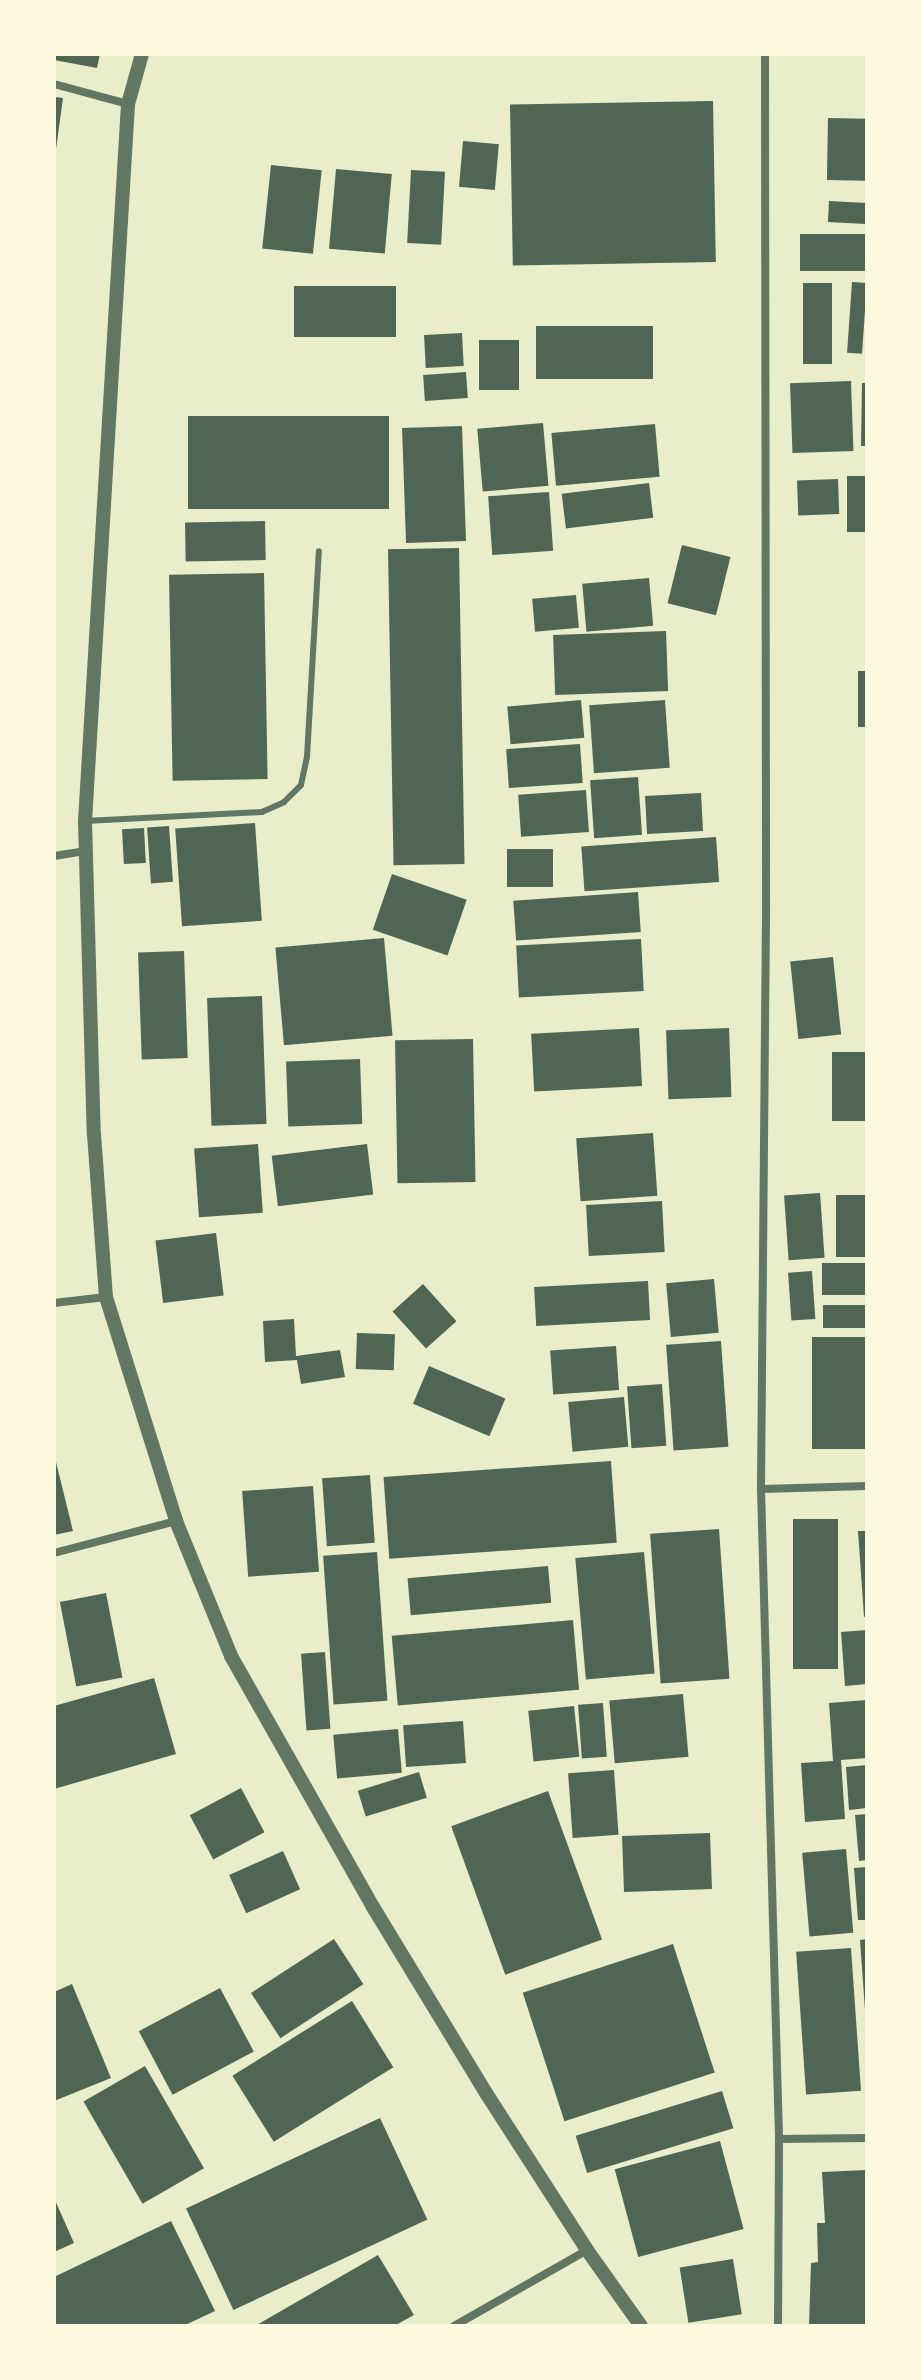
<!DOCTYPE html>
<html>
<head>
<meta charset="utf-8">
<style>
	body { margin:0 }
	#map { position:relative; width:921px; height:2380px; overflow:hidden; background:#e9edc9; font-family:"IBM Plex Sans",sans-serif }
	div>[style] { position:absolute }
	[style*='--x'] { left:calc(var(--x)*1px); top:calc(var(--y)*1px); width:calc(var(--w)*1px); rotate:calc(var(--a)*1deg) }
	.building>* { inset:0; background:#4f6655; transform-origin:0 0 }
	.service>* { height:6px; margin:-3px; padding:0 3px; transform-origin:3px; border-radius:3px; background:#617663 }
	.minor>* { height:8px; margin:-4px; padding:0 4px; transform-origin:4px; border-radius:4px; background:#617663 }
	.tertiary>* { height:14px; margin:-7px; padding:0 7px; transform-origin:7px; border-radius:7px; background:#617663 }
	span { translate:-50% -50%; white-space:nowrap; text-align:center; line-height:1.15; -webkit-text-stroke:6px #fefae0; paint-order:stroke }
	.frame { position:absolute; inset:0; border:56px solid #fefae0; pointer-events:none }
</style>
</head>
<body>
<div id="map">
	<div class="building">
		<div style="clip-path:polygon(54px 54px,100px 54px,97px 68px,54px 60px)"></div>
		<div style="clip-path:polygon(54px 97px,63px 98px,56px 149px,54px 149px)"></div>
		<div style="left:713px;top:101px;width:161px;height:203px;rotate:89deg"></div>
		<div style="left:828px;top:118px;width:39px;height:62px;rotate:1deg"></div>
		<div style="left:463px;top:141px;width:36px;height:46px;rotate:5deg"></div>
		<div style="left:271px;top:165px;width:51px;height:84px;rotate:6deg"></div>
		<div style="left:336px;top:169px;width:56px;height:80px;rotate:5deg"></div>
		<div style="left:411px;top:170px;width:34px;height:73px;rotate:3deg"></div>
		<div style="left:829px;top:201px;width:38px;height:21px;rotate:3deg"></div>
		<div style="left:800px;top:234px;width:67px;height:37px"></div>
		<div style="left:852px;top:282px;width:15px;height:71px;rotate:4deg"></div>
		<div style="left:803px;top:283px;width:29px;height:81px"></div>
		<div style="left:396px;top:286px;width:51px;height:102px;rotate:90deg"></div>
		<div style="left:653px;top:326px;width:53px;height:117px;rotate:90deg"></div>
		<div style="left:462px;top:333px;width:33px;height:38px;rotate:87deg"></div>
		<div style="left:479px;top:340px;width:40px;height:50px"></div>
		<div style="left:466px;top:372px;width:26px;height:43px;rotate:86deg"></div>
		<div style="left:851px;top:381px;width:70px;height:61px;rotate:88deg"></div>
		<div style="clip-path:polygon(862px 383px,867px 383px,867px 446px,861px 446px)"></div>
		<div style="left:188px;top:416px;width:201px;height:93px"></div>
		<div style="left:543px;top:423px;width:63px;height:66px;rotate:85deg"></div>
		<div style="left:655px;top:424px;width:53px;height:104px;rotate:85deg"></div>
		<div style="left:462px;top:426px;width:115px;height:60px;rotate:88deg"></div>
		<div style="left:847px;top:476px;width:20px;height:56px"></div>
		<div style="left:838px;top:479px;width:35px;height:41px;rotate:88deg"></div>
		<div style="left:649px;top:483px;width:35px;height:88px;rotate:83deg"></div>
		<div style="left:549px;top:492px;width:59px;height:61px;rotate:86deg"></div>
		<div style="left:265px;top:521px;width:39px;height:80px;rotate:89deg"></div>
		<div style="left:682px;top:545px;width:50px;height:60px;rotate:14deg"></div>
		<div style="left:459px;top:548px;width:316px;height:71px;rotate:89deg"></div>
		<div style="left:264px;top:573px;width:206px;height:95px;rotate:89deg"></div>
		<div style="left:649px;top:578px;width:48px;height:67px;rotate:85deg"></div>
		<div style="left:576px;top:595px;width:33px;height:44px;rotate:85deg"></div>
		<div style="left:666px;top:631px;width:60px;height:113px;rotate:88deg"></div>
		<div style="left:858px;top:671px;width:9px;height:56px"></div>
		<div style="left:581px;top:700px;width:38px;height:74px;rotate:85deg"></div>
		<div style="left:665px;top:700px;width:68px;height:76px;rotate:86deg"></div>
		<div style="left:580px;top:744px;width:39px;height:74px;rotate:86deg"></div>
		<div style="left:638px;top:777px;width:58px;height:48px;rotate:86deg"></div>
		<div style="left:586px;top:790px;width:42px;height:68px;rotate:86deg"></div>
		<div style="left:701px;top:793px;width:38px;height:56px;rotate:87deg"></div>
		<div style="left:255px;top:823px;width:98px;height:80px;rotate:86deg"></div>
		<div style="left:169px;top:826px;width:56px;height:22px;rotate:86deg"></div>
		<div style="left:144px;top:828px;width:35px;height:22px;rotate:87deg"></div>
		<div style="left:716px;top:837px;width:45px;height:135px;rotate:86deg"></div>
		<div style="left:507px;top:849px;width:46px;height:38px"></div>
		<div style="left:392px;top:874px;width:79px;height:59px;rotate:19deg"></div>
		<div style="left:638px;top:892px;width:40px;height:125px;rotate:86deg"></div>
		<div style="left:384px;top:938px;width:98px;height:109px;rotate:85deg"></div>
		<div style="left:641px;top:939px;width:52px;height:125px;rotate:87deg"></div>
		<div style="left:184px;top:951px;width:107px;height:46px;rotate:88deg"></div>
		<div style="left:833px;top:957px;width:78px;height:43px;rotate:84deg"></div>
		<div style="left:262px;top:996px;width:128px;height:55px;rotate:88deg"></div>
		<div style="left:639px;top:1028px;width:58px;height:108px;rotate:87deg"></div>
		<div style="left:729px;top:1028px;width:69px;height:63px;rotate:88deg"></div>
		<div style="left:473px;top:1039px;width:143px;height:78px;rotate:89deg"></div>
		<div style="left:832px;top:1052px;width:35px;height:69px"></div>
		<div style="left:360px;top:1059px;width:65px;height:74px;rotate:88deg"></div>
		<div style="left:653px;top:1133px;width:63px;height:77px;rotate:86deg"></div>
		<div style="left:258px;top:1144px;width:69px;height:64px;rotate:86deg"></div>
		<div style="left:367px;top:1144px;width:51px;height:96px;rotate:83deg"></div>
		<div style="left:820px;top:1193px;width:65px;height:36px;rotate:86deg"></div>
		<div style="left:836px;top:1195px;width:31px;height:62px"></div>
		<div style="left:662px;top:1201px;width:51px;height:76px;rotate:87deg"></div>
		<div style="left:216px;top:1233px;width:63px;height:61px;rotate:83deg"></div>
		<div style="left:867px;top:1263px;width:32px;height:45px;rotate:90deg"></div>
		<div style="left:812px;top:1271px;width:48px;height:24px;rotate:86deg"></div>
		<div style="left:714px;top:1279px;width:54px;height:48px;rotate:85deg"></div>
		<div style="left:648px;top:1281px;width:39px;height:114px;rotate:87deg"></div>
		<div style="left:423px;top:1284px;width:50px;height:41px;rotate:48deg"></div>
		<div style="left:867px;top:1305px;width:23px;height:44px;rotate:90deg"></div>
		<div style="clip-path:polygon(294px 1319px,296px 1356px,340px 1350px,345px 1377px,301px 1384px,297px 1360px,265px 1362px,263px 1321px)"></div>
		<div style="left:357px;top:1333px;width:38px;height:36px;rotate:2deg"></div>
		<div style="left:867px;top:1337px;width:112px;height:55px;rotate:90deg"></div>
		<div style="left:721px;top:1341px;width:106px;height:55px;rotate:86deg"></div>
		<div style="left:616px;top:1346px;width:44px;height:66px;rotate:86deg"></div>
		<div style="left:429px;top:1366px;width:83px;height:41px;rotate:23deg"></div>
		<div style="left:662px;top:1384px;width:62px;height:35px;rotate:86deg"></div>
		<div style="left:624px;top:1397px;width:50px;height:56px;rotate:85deg"></div>
		<div style="clip-path:polygon(54px 1454px,73px 1531px,54px 1535px)"></div>
		<div style="left:611px;top:1461px;width:82px;height:228px;rotate:86deg"></div>
		<div style="left:370px;top:1475px;width:68px;height:48px;rotate:86deg"></div>
		<div style="left:313px;top:1486px;width:86px;height:71px;rotate:86deg"></div>
		<div style="left:793px;top:1519px;width:45px;height:150px"></div>
		<div style="left:719px;top:1529px;width:150px;height:69px;rotate:86deg"></div>
		<div style="clip-path:polygon(858px 1531px,867px 1531px,867px 1616px,864px 1617px)"></div>
		<div style="left:377px;top:1552px;width:149px;height:54px;rotate:86deg"></div>
		<div style="left:644px;top:1552px;width:122px;height:69px;rotate:85deg"></div>
		<div style="left:548px;top:1566px;width:37px;height:141px;rotate:85deg"></div>
		<div style="left:106px;top:1593px;width:86px;height:47px;rotate:79deg"></div>
		<div style="left:573px;top:1620px;width:70px;height:182px;rotate:85deg"></div>
		<div style="clip-path:polygon(867px 1630px,867px 1684px,845px 1686px,841px 1632px)"></div>
		<div style="left:325px;top:1652px;width:77px;height:24px;rotate:86deg"></div>
		<div style="clip-path:polygon(154px 1678px,176px 1754px,54px 1789px,54px 1706px)"></div>
		<div style="left:683px;top:1694px;width:63px;height:74px;rotate:85deg"></div>
		<div style="clip-path:polygon(867px 1700px,867px 1758px,841px 1760px,845px 1819px,805px 1822px,801px 1763px,833px 1761px,829px 1703px)"></div>
		<div style="left:603px;top:1703px;width:54px;height:25px;rotate:86deg"></div>
		<div style="left:574px;top:1706px;width:51px;height:46px;rotate:84deg"></div>
		<div style="left:463px;top:1721px;width:42px;height:60px;rotate:86deg"></div>
		<div style="left:398px;top:1729px;width:44px;height:65px;rotate:85deg"></div>
		<div style="clip-path:polygon(867px 1765px,867px 1808px,849px 1810px,846px 1767px)"></div>
		<div style="left:614px;top:1770px;width:65px;height:46px;rotate:86deg"></div>
		<div style="left:419px;top:1772px;width:27px;height:64px;rotate:73deg"></div>
		<div style="left:241px;top:1788px;width:50px;height:58px;rotate:62deg"></div>
		<div style="left:548px;top:1791px;width:158px;height:103px;rotate:70deg"></div>
		<div style="clip-path:polygon(867px 1814px,867px 1860px,859px 1861px,855px 1815px)"></div>
		<div style="left:710px;top:1833px;width:56px;height:88px;rotate:88deg"></div>
		<div style="left:846px;top:1849px;width:84px;height:44px;rotate:85deg"></div>
		<div style="left:283px;top:1851px;width:42px;height:59px;rotate:66deg"></div>
		<div style="clip-path:polygon(867px 1867px,867px 1920px,858px 1920px,854px 1868px)"></div>
		<div style="left:334px;top:1939px;width:54px;height:99px;rotate:57deg"></div>
		<div style="clip-path:polygon(867px 1939px,867px 2010px,865px 2010px,860px 1940px)"></div>
		<div style="left:673px;top:1944px;width:135px;height:158px;rotate:72deg"></div>
		<div style="left:851px;top:1948px;width:143px;height:55px;rotate:86deg"></div>
		<div style="clip-path:polygon(72px 1984px,111px 2078px,54px 2101px,54px 1992px)"></div>
		<div style="left:220px;top:1988px;width:72px;height:92px;rotate:62deg"></div>
		<div style="left:352px;top:2001px;width:78px;height:141px;rotate:58deg"></div>
		<div style="left:145px;top:2066px;width:118px;height:71px;rotate:60deg"></div>
		<div style="left:722px;top:2091px;width:39px;height:153px;rotate:73deg"></div>
		<div style="left:380px;top:2118px;width:112px;height:214px;rotate:65deg"></div>
		<div style="left:720px;top:2141px;width:91px;height:109px;rotate:75deg"></div>
		<div style="clip-path:polygon(867px 2170px,867px 2326px,809px 2326px,811px 2263px,818px 2262px,817px 2223px,825px 2223px,822px 2172px)"></div>
		<div style="clip-path:polygon(54px 2198px,74px 2243px,54px 2252px)"></div>
		<div style="clip-path:polygon(171px 2221px,215px 2311px,183px 2326px,54px 2326px,54px 2277px)"></div>
		<div style="clip-path:polygon(378px 2255px,414px 2315px,394px 2326px,255px 2326px)"></div>
		<div style="left:733px;top:2259px;width:56px;height:54px;rotate:81deg"></div>
	</div>
	<div class="service">
		<div style="--x:85;--y:821;--w:177;--a:-2.9"></div>
		<div style="--x:262;--y:812;--w:24;--a:-24"></div>
		<div style="--x:284;--y:802;--w:24;--a:-45"></div>
		<div style="--x:301;--y:785;--w:29;--a:-78"></div>
		<div style="--x:307;--y:757;--w:206;--a:-86.7"></div>
	</div>
	<div class="minor">
		<div style="--x:765;--y:54;--w:860;--a:89.93"></div>
		<div style="--x:766;--y:914;--w:575;--a:90.5"></div>
		<div style="--x:761;--y:1489;--w:650;--a:88.41"></div>
		<div style="--x:779;--y:2139;--w:187;--a:90.3"></div>
		<div style="--x:54;--y:84;--w:77;--a:15.1"></div>
		<div style="--x:54;--y:856;--w:31;--a:-9"></div>
		<div style="--x:54;--y:1303;--w:52;--a:-6.6"></div>
		<div style="--x:761;--y:1489;--w:106;--a:-1.6"></div>
		<div style="--x:54;--y:1553;--w:126;--a:-14.7"></div>
		<div style="--x:779;--y:2139;--w:88;--a:-0.7"></div>
		<div style="--x:454;--y:2326;--w:153;--a:-29.7"></div>
	</div>
	<div class="tertiary">
		<div style="--x:142;--y:54;--w:52;--a:105.6"></div>
		<div style="--x:128;--y:104;--w:718;--a:93.43"></div>
		<div style="--x:85;--y:821;--w:313;--a:88.4"></div>
		<div style="--x:94;--y:1134;--w:163;--a:85.8"></div>
		<div style="--x:106;--y:1297;--w:235;--a:72.6"></div>
		<div style="--x:176;--y:1521;--w:146;--a:67.8"></div>
		<div style="--x:231;--y:1656;--w:288;--a:60.5"></div>
		<div style="--x:373;--y:1907;--w:218;--a:58.7"></div>
		<div style="--x:486;--y:2093;--w:187;--a:57.2"></div>
		<div style="--x:587;--y:2250;--w:93;--a:54.6"></div>
	</div>
	<div class="frame"></div>
</div>
</body>
</html>
